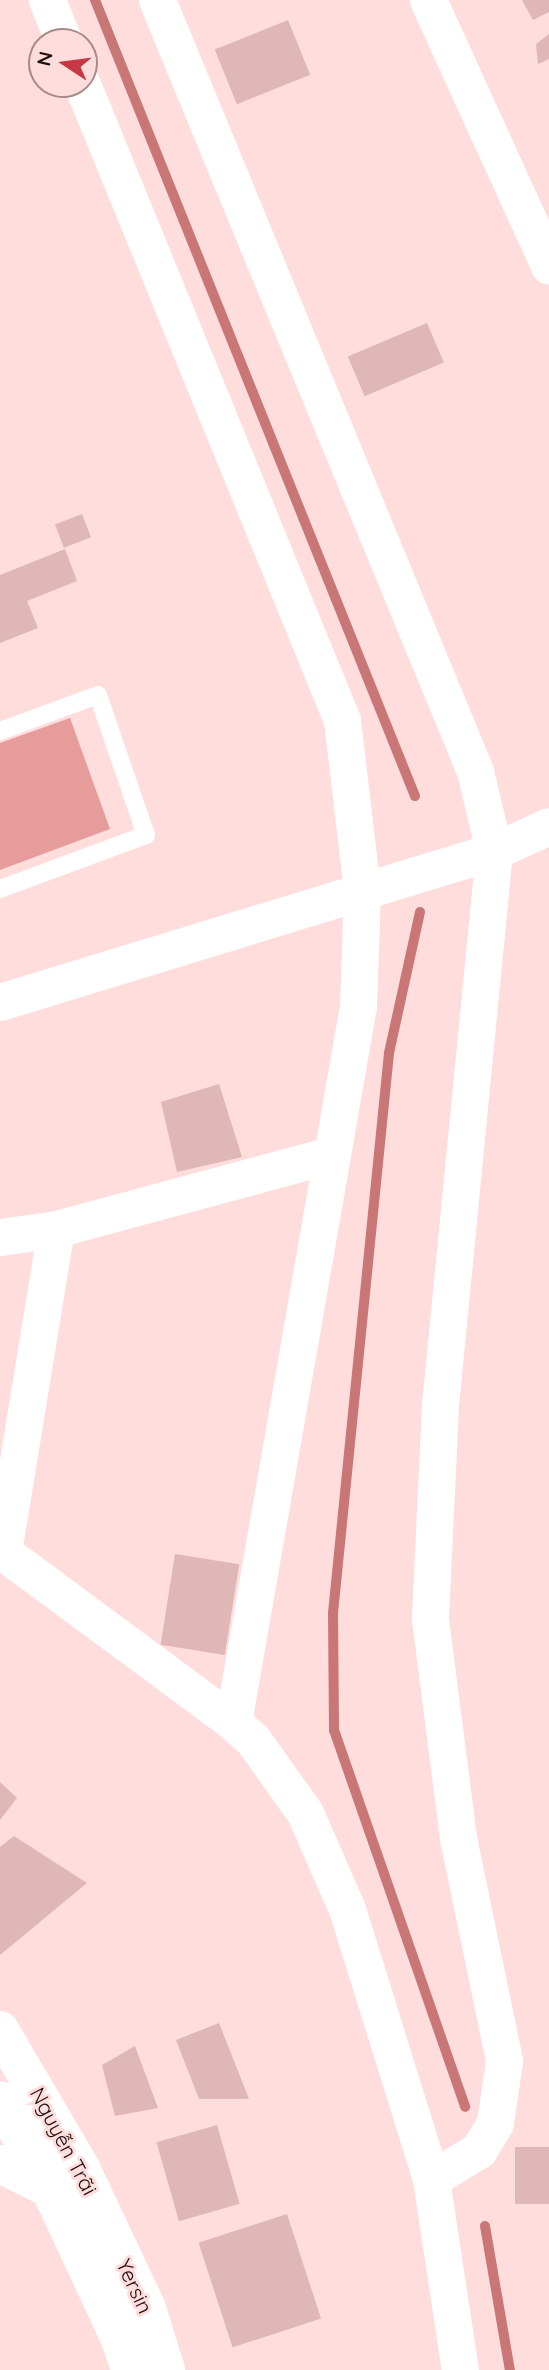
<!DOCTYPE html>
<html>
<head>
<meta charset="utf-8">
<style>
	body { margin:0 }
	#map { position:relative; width:549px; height:2370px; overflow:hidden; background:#fedddc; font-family:Quicksand,sans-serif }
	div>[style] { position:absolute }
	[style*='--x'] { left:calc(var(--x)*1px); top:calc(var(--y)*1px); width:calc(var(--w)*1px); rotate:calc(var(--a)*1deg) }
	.green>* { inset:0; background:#e79c9c }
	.stream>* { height:10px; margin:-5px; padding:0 5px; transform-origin:5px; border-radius:5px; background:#c97676 }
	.building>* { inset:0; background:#deb7b6; transform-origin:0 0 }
	.service>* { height:18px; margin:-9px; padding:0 9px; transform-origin:9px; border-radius:9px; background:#fff }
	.minor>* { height:37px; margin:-18.5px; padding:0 18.5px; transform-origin:18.5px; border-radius:18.5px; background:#fff }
	.tertiary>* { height:38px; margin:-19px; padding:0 19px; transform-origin:19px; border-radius:19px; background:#fff }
	.secondary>* { height:38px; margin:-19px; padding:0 19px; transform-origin:19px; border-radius:19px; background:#fff }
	span { translate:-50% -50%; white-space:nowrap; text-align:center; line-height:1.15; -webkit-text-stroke:6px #fedddc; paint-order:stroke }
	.street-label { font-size:21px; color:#1d0f0f }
	.north { position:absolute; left:28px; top:28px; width:70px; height:70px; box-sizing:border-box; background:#fedddc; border:2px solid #a48b8a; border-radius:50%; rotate:283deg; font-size:19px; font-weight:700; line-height:28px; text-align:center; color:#1d0f0f }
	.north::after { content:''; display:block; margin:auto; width:24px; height:32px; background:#c73745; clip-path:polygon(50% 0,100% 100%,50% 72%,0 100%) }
</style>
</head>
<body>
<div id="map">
	<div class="green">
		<div style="clip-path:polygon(70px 718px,110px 829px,0 870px,0 743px)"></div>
	</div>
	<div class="stream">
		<div style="--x:95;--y:0;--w:858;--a:68.1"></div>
		<div style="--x:420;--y:912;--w:144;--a:102.4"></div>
		<div style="--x:389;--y:1053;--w:563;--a:95.71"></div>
		<div style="--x:333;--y:1613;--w:117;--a:89.5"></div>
		<div style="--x:334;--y:1730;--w:399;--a:70.8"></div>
		<div style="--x:485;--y:2226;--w:146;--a:80.2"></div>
	</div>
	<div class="building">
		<div style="clip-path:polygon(522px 0,549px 0,549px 12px,533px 20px)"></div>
		<div style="left:288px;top:20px;width:59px;height:79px;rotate:68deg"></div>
		<div style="clip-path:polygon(549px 34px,549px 59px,538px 64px,536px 44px)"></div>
		<div style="left:427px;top:323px;width:43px;height:86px;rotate:67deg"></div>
		<div style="left:82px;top:514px;width:25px;height:29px;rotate:69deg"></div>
		<div style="clip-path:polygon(65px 549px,77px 581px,27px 601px,38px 628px,0 643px,0 575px)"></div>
		<div style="clip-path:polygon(219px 1084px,242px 1157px,177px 1172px,161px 1102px)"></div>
		<div style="left:175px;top:1554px;width:65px;height:92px;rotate:9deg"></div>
		<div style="clip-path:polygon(0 1782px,17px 1798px,0 1820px)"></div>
		<div style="clip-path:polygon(14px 1836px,87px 1883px,0 1955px,0 1847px)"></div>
		<div style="clip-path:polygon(219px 2023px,249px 2099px,199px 2099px,176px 2040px)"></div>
		<div style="clip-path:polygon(135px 2046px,158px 2108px,115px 2116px,102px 2065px)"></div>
		<div style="left:217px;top:2125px;width:82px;height:63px;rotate:74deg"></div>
		<div style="left:549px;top:2147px;width:57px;height:34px;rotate:90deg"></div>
		<div style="left:287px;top:2214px;width:110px;height:93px;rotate:72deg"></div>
	</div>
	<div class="service">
		<div style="--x:0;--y:731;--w:104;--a:-20.2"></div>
		<div style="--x:98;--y:695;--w:148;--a:71.1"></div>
		<div style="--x:146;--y:835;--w:156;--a:159.7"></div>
	</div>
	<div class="minor">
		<div style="--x:47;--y:0;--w:45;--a:68"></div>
		<div style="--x:157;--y:0;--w:834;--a:67.59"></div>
		<div style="--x:475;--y:771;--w:82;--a:76.6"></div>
		<div style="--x:494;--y:851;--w:557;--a:95.57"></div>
		<div style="--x:440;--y:1405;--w:214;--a:92.7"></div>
		<div style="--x:430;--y:1619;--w:221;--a:82.7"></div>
		<div style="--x:458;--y:1838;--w:228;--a:78.3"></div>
		<div style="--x:504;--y:2061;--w:63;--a:98.3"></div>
		<div style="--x:495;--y:2123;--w:31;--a:121"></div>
		<div style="--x:479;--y:2150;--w:56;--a:148.9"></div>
		<div style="--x:431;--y:2179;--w:193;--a:81.4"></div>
		<div style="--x:428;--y:0;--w:292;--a:65.5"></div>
		<div style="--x:82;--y:84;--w:687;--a:67.77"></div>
		<div style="--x:342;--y:720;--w:172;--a:83.3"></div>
		<div style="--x:362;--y:891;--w:115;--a:92"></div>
		<div style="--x:358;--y:1006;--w:727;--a:99.9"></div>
		<div style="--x:233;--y:1722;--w:27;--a:42"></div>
		<div style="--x:253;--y:1740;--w:90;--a:54.5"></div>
		<div style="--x:305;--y:1813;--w:105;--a:66.4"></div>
		<div style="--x:347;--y:1909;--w:283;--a:72.7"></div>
		<div style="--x:0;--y:1002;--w:517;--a:-17"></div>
		<div style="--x:494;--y:851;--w:60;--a:-24.4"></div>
		<div style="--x:0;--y:1237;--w:57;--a:-8.1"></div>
		<div style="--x:233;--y:1722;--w:286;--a:-143.5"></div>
		<div style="--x:3;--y:1552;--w:327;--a:-80.7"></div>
		<div style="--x:56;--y:1229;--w:285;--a:-15.1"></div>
	</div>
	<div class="tertiary">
		<div style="--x:0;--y:2164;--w:56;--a:26.6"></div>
		<div style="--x:50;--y:2189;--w:19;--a:43"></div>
	</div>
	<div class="secondary">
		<div style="--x:0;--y:2030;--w:160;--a:59.6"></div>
		<div style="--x:81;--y:2168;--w:155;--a:64.8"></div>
		<div style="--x:147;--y:2308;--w:65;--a:73"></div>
		<div style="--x:0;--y:2100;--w:102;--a:60.7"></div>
		<div style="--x:50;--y:2189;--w:166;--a:65"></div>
		<div style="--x:120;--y:2339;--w:33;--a:72"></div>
	</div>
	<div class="street-label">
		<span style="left:64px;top:2141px;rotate:62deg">Nguyễn Trãi</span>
		<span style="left:135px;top:2286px;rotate:65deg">Yersin</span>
	</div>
	<div class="north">N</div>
</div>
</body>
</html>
